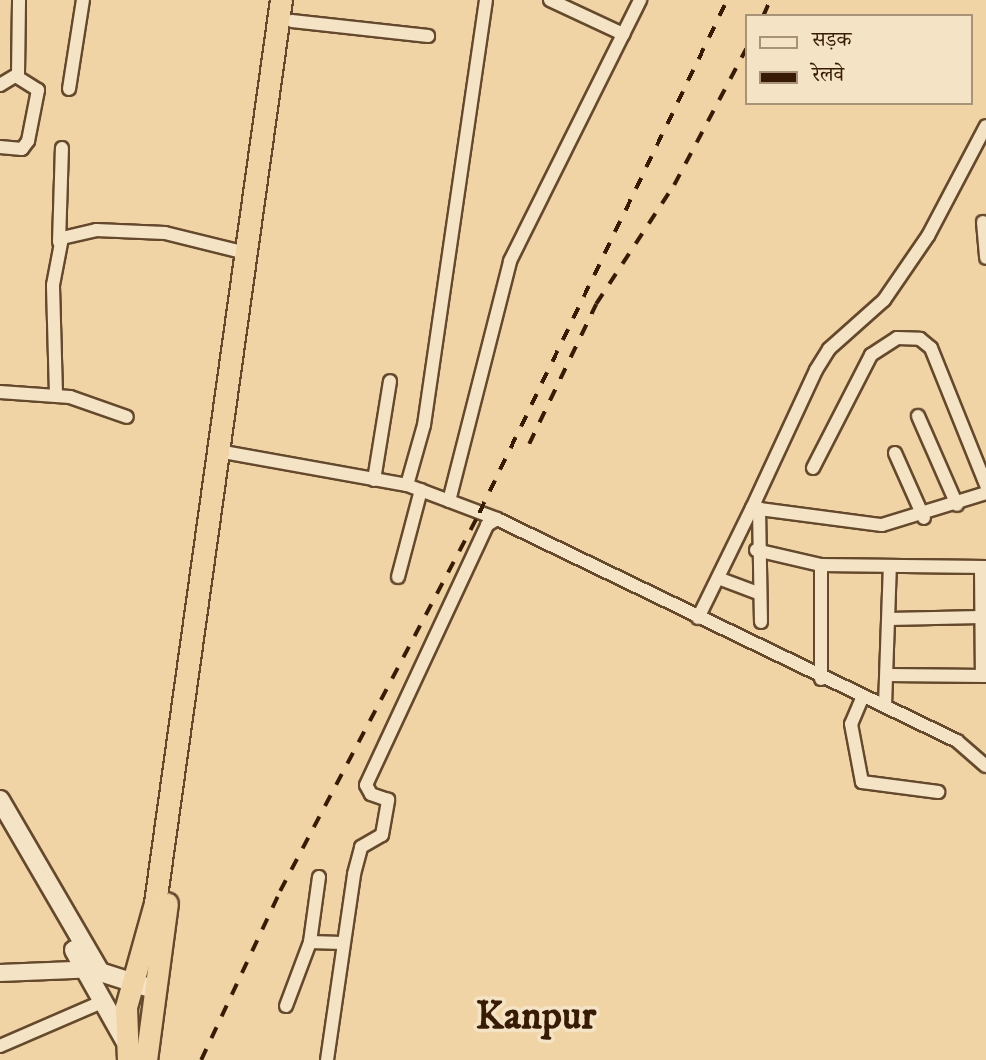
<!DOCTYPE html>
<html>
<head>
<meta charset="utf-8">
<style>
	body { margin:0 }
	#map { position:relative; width:986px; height:1060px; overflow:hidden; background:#f0d4a6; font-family:"IM FELL DW Pica","Noto Serif Devanagari",serif }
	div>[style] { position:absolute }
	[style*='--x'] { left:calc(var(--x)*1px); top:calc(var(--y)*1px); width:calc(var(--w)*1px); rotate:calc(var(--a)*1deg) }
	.roads { filter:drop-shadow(2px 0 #65492d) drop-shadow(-2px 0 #65492d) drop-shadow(0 2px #65492d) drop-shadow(0 -2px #65492d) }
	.minor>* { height:12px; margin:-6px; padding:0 6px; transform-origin:6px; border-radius:6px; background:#f5e3c5 }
	.tertiary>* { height:16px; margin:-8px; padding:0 8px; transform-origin:8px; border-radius:8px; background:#f5e3c5 }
	.secondary>* { height:18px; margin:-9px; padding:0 9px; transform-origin:9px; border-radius:9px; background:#f5e3c5 }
	.trunk>* { height:21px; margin:-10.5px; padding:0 10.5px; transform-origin:10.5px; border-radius:10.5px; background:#f0d4a6 }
	.rail>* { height:3.5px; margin-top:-1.75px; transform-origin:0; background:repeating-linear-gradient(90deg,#371b05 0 12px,transparent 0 24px) }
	span { translate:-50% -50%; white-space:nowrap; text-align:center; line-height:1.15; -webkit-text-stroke:7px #f5e3c5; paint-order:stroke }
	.town-label { font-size:40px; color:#371b05; font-weight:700 }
	.legend { position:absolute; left:745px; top:14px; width:228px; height:91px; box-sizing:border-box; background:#f5e3c5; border:2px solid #a99378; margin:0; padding:9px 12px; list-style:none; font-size:21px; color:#371b05 }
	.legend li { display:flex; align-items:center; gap:14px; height:35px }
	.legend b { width:35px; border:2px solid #a99378 }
</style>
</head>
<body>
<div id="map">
	<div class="roads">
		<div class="minor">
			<div style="--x:550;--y:0;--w:81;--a:25"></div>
			<div style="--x:292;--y:21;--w:137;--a:6.3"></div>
			<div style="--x:0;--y:85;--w:21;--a:-31"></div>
			<div style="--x:18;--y:74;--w:74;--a:-89.2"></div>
			<div style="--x:69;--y:89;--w:90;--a:-81.1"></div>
			<div style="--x:0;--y:147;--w:22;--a:5"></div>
			<div style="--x:22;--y:149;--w:10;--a:-53"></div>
			<div style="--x:28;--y:141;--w:52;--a:-78.9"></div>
			<div style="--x:38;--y:90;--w:25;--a:-148"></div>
			<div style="--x:983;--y:222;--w:36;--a:85"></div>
			<div style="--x:59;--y:242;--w:94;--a:-88.2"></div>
			<div style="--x:0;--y:392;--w:70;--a:4.1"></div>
			<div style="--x:70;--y:397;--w:60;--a:19.3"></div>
			<div style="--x:56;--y:394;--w:109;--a:-91.6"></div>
			<div style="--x:53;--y:285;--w:48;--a:-79.2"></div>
			<div style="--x:62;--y:238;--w:35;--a:-13"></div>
			<div style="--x:96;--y:230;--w:69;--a:2.5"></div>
			<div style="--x:165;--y:233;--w:83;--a:13.9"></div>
			<div style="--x:918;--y:416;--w:97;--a:66.3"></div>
			<div style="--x:218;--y:451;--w:192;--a:10.2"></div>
			<div style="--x:407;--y:485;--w:96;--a:20.7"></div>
			<div style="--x:497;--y:519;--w:511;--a:25.76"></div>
			<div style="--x:957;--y:741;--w:38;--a:41"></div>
			<div style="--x:895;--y:453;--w:71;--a:66"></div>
			<div style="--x:813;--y:468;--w:127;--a:-62.8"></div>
			<div style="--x:871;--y:355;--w:31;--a:-33"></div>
			<div style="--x:897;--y:338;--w:23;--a:2"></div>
			<div style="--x:920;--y:339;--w:14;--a:39"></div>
			<div style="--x:931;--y:348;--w:148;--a:68.1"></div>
			<div style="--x:374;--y:480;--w:100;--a:-80.8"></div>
			<div style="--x:407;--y:485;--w:62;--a:-74.2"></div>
			<div style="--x:424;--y:425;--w:429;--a:-81.7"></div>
			<div style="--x:449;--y:501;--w:248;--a:-75.7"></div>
			<div style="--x:510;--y:261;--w:292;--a:-63.5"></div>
			<div style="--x:752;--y:508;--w:152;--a:-65.1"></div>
			<div style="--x:816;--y:370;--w:25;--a:-58"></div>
			<div style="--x:829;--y:349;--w:74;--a:-41.7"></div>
			<div style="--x:884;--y:300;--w:78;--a:-55.5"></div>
			<div style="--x:928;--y:236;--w:124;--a:-62.2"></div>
			<div style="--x:759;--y:508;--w:114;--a:89"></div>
			<div style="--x:756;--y:550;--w:67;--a:13"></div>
			<div style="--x:821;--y:565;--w:165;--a:0.7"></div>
			<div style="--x:981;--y:567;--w:109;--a:89.5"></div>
			<div style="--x:398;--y:577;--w:90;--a:-75.2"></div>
			<div style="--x:718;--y:578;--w:43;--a:20.6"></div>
			<div style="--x:698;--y:618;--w:123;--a:-63.9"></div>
			<div style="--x:752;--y:508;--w:131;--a:7.5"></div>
			<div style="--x:882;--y:525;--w:109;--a:-17.1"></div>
			<div style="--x:889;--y:619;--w:92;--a:-1.2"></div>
			<div style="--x:888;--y:675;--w:98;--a:0.6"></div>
			<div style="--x:821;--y:679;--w:114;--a:-90"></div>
			<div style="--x:863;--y:696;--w:30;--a:113"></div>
			<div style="--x:851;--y:724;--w:59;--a:79.3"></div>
			<div style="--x:862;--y:782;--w:77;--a:7.5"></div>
			<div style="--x:885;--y:706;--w:140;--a:-88"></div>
			<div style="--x:319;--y:877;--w:66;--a:97.9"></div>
			<div style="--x:310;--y:942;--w:32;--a:2"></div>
			<div style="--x:286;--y:1006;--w:68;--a:-69.4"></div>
			<div style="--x:0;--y:1046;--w:113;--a:-23.4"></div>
			<div style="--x:327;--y:1060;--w:188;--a:-81.7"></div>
			<div style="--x:354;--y:874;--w:28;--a:-75"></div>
			<div style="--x:361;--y:847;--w:24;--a:-30"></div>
			<div style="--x:382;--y:835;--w:36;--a:-80"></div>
			<div style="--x:388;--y:800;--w:18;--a:-161"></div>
			<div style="--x:371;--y:794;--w:10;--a:-119"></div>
			<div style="--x:366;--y:785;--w:287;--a:-65"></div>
			<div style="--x:487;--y:525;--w:12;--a:-31"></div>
		</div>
		<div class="tertiary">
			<div style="--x:0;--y:973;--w:98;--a:-2.3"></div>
		</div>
		<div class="secondary">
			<div style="--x:0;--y:800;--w:199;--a:59.8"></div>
			<div style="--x:100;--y:972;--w:59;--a:17.8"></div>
			<div style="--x:74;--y:950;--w:104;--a:60.7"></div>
		</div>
		<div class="trunk">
			<div style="--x:128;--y:1060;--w:53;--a:-92.2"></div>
			<div style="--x:126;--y:1007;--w:108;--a:-74.4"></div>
			<div style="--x:155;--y:903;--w:912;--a:-82.06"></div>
			<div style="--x:146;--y:1060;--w:158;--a:-82.4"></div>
		</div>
	</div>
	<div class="rail">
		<div style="--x:763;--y:16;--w:17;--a:-66"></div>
		<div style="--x:529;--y:444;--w:155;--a:-64.4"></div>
		<div style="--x:596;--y:304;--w:142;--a:-56.8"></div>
		<div style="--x:674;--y:185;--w:154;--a:-62.1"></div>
		<div style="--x:201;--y:1060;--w:187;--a:-64.9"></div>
		<div style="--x:280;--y:891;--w:427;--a:-62.2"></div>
		<div style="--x:479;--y:513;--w:570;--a:-64.2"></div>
	</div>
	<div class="town-label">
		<span style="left:536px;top:1017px">Kanpur</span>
	</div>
	<ul class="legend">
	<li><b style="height:9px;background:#f5e3c5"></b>सड़क</li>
	<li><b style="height:9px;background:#371b05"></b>रेलवे</li>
	</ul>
</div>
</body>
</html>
